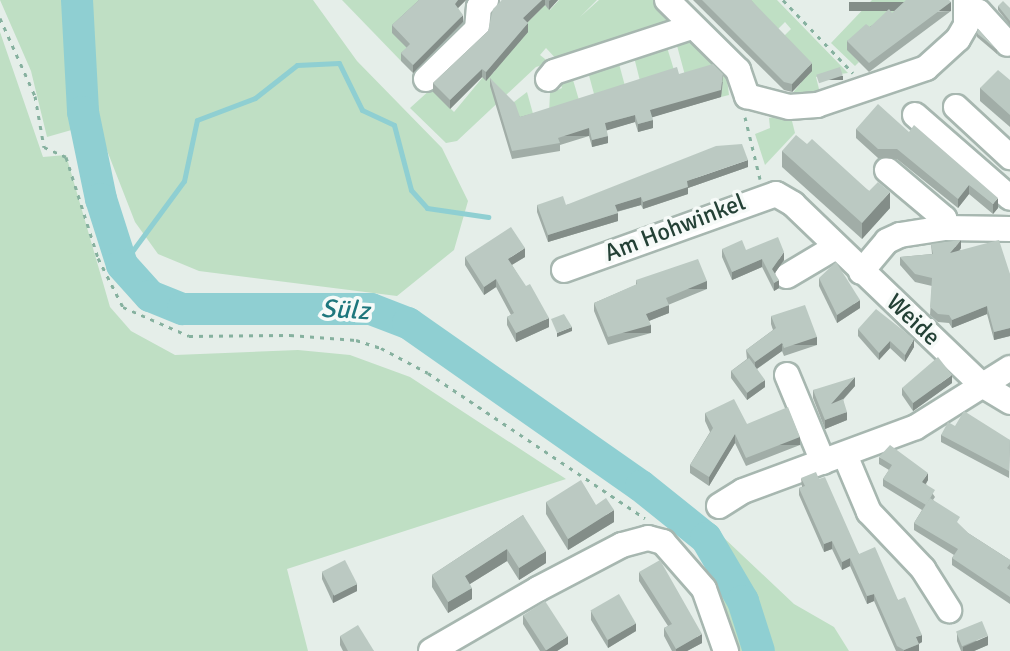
<!DOCTYPE html>
<html>
<head>
<meta charset="utf-8">
<style>
	body { margin:0 }
	#map { position:relative; width:1010px; height:651px; overflow:hidden; background:#e5eee9; font-family:Signika,sans-serif }
	div>[style] { position:absolute }
	[style*='--x'] { left:calc(var(--x)*1px); top:calc(var(--y)*1px); width:calc(var(--w)*1px); rotate:calc(var(--a)*1deg) }
	.green>* { inset:0; background:#bfdfc4; transform-origin:0 0 }
	.stream>* { height:5px; margin:-2.5px; padding:0 2.5px; transform-origin:2.5px; border-radius:2.5px; background:#8fcfd2 }
	.river>* { height:32px; margin:-16px; padding:0 16px; transform-origin:16px; border-radius:16px; background:#8fcfd2 }
	.path>* { height:3px; margin-top:-1.5px; transform-origin:0; background:repeating-linear-gradient(90deg,#86b19f 0 4px,transparent 0 10px) }
	.roads { filter:drop-shadow(2px 0 #a7b7b0) drop-shadow(-2px 0 #a7b7b0) drop-shadow(0 2px #a7b7b0) drop-shadow(0 -2px #a7b7b0) }
	.minor>* { height:24px; margin:-12px; padding:0 12px; transform-origin:12px; border-radius:12px; background:#fff }
	.wall>* { inset:0; background:#a1ada7 }
	.shaded-wall>* { inset:0; background:#838d88; transform-origin:0 0 }
	.building>* { inset:0; background:#bbc9c2; transform-origin:0 0 }
	span { translate:-50% -50%; white-space:nowrap; text-align:center; line-height:1.15; -webkit-text-stroke:7px #f6faf8; paint-order:stroke }
	.street-label { font-size:24px; color:#244136 }
	.water-label { font-size:26px; color:#1e777d; font-style:italic }
</style>
</head>
<body>
<div id="map">
	<div class="green">
		<div style="clip-path:polygon(0 0,313px 0,357px 61px,442px 148px,468px 201px,454px 250px,397px 296px,199px 271px,158px 254px,135px 222px,99px 130px,75px 129px,47px 137px,31px 71px)"></div>
		<div style="clip-path:polygon(342px 0,445px 0,401px 61px)"></div>
		<div style="clip-path:polygon(559px 0,597px 0,580px 17px,599px 0,656px 0,672px 17px,671px 23px,559px 62px,546px 48px,540px 55px,550px 63px,536px 67px,457px 141px,446px 143px,410px 108px,431px 89px,454px 112px,483px 77px,486px 80px,495px 71px,493px 67px,523px 27px,545px 5px,550px 10px)"></div>
		<div style="clip-path:polygon(752px 0,777px 0,848px 73px,816px 77px,820px 93px,790px 96px,801px 83px,775px 45px,791px 29px,785px 22px,775px 32px,741px 11px)"></div>
		<div style="clip-path:polygon(872px 0,915px 0,848px 50px,859px 62px,855px 66px,831px 43px)"></div>
		<div style="clip-path:polygon(0 32px,43px 157px,66px 155px,110px 307px,131px 331px,175px 355px,298px 350px,350px 355px,410px 377px,566px 479px,287px 569px,308px 651px,0 651px)"></div>
		<div style="clip-path:polygon(691px 38px,726px 71px,729px 95px,721px 97px,718px 89px,689px 90px,676px 42px)"></div>
		<div style="clip-path:polygon(666px 44px,674px 70px,641px 85px,633px 53px)"></div>
		<div style="left:618px;top:60px;width:34px;height:32px;rotate:75deg"></div>
		<div style="clip-path:polygon(571px 73px,581px 107px,549px 113px,550px 93px,562px 88px,558px 77px)"></div>
		<div style="clip-path:polygon(527px 92px,535px 121px,520px 125px,510px 105px)"></div>
		<div style="clip-path:polygon(790px 113px,795px 133px,765px 165px,755px 134px,770px 128px,769px 118px)"></div>
		<div style="clip-path:polygon(723px 537px,794px 604px,834px 627px,849px 651px,770px 651px,758px 603px,720px 549px)"></div>
		<div style="clip-path:polygon(713px 567px,730px 605px,743px 651px,733px 651px,709px 579px)"></div>
	</div>
	<div class="stream">
		<div style="--x:122;--y:265;--w:104;--a:-53.6"></div>
		<div style="--x:184;--y:181;--w:62;--a:-78"></div>
		<div style="--x:197;--y:120;--w:62;--a:-20.8"></div>
		<div style="--x:255;--y:98;--w:53;--a:-38.2"></div>
		<div style="--x:297;--y:65;--w:42;--a:-2.7"></div>
		<div style="--x:339;--y:63;--w:52;--a:63.9"></div>
		<div style="--x:362;--y:110;--w:35;--a:25"></div>
		<div style="--x:394;--y:125;--w:67;--a:75.3"></div>
		<div style="--x:411;--y:190;--w:24;--a:48"></div>
		<div style="--x:427;--y:208;--w:62;--a:8.4"></div>
	</div>
	<div class="river">
		<div style="--x:77;--y:0;--w:112;--a:86.9"></div>
		<div style="--x:83;--y:112;--w:89;--a:78.3"></div>
		<div style="--x:101;--y:199;--w:69;--a:72.3"></div>
		<div style="--x:122;--y:265;--w:42;--a:47.9"></div>
		<div style="--x:150;--y:296;--w:35;--a:22"></div>
		<div style="--x:183;--y:309;--w:188;--a:0"></div>
		<div style="--x:371;--y:309;--w:40;--a:21"></div>
		<div style="--x:408;--y:323;--w:284;--a:35"></div>
		<div style="--x:641;--y:486;--w:83;--a:38.7"></div>
		<div style="--x:706;--y:538;--w:73;--a:59.6"></div>
		<div style="--x:743;--y:601;--w:52;--a:72.3"></div>
	</div>
	<div class="path">
		<div style="--x:783;--y:0;--w:101;--a:46.2"></div>
		<div style="--x:0;--y:18;--w:85;--a:65.8"></div>
		<div style="--x:35;--y:96;--w:52;--a:80"></div>
		<div style="--x:44;--y:147;--w:24;--a:24"></div>
		<div style="--x:66;--y:157;--w:106;--a:72.4"></div>
		<div style="--x:98;--y:258;--w:55;--a:63"></div>
		<div style="--x:123;--y:307;--w:72;--a:23.7"></div>
		<div style="--x:189;--y:336;--w:101;--a:-0.6"></div>
		<div style="--x:290;--y:335;--w:66;--a:4.3"></div>
		<div style="--x:356;--y:340;--w:26;--a:18"></div>
		<div style="--x:381;--y:348;--w:53;--a:28"></div>
		<div style="--x:428;--y:373;--w:261;--a:33.8"></div>
		<div style="--x:745;--y:117;--w:64;--a:76.4"></div>
	</div>
	<div class="roads">
		<div class="minor">
			<div style="--x:667;--y:0;--w:100;--a:44.6"></div>
			<div style="--x:738;--y:70;--w:28;--a:71"></div>
			<div style="--x:747;--y:96;--w:43;--a:14.7"></div>
			<div style="--x:789;--y:107;--w:28;--a:-4"></div>
			<div style="--x:817;--y:105;--w:115;--a:-18.7"></div>
			<div style="--x:926;--y:68;--w:43;--a:-42.2"></div>
			<div style="--x:958;--y:39;--w:16;--a:-60"></div>
			<div style="--x:966;--y:25;--w:25;--a:-90"></div>
			<div style="--x:969;--y:9;--w:10;--a:17"></div>
			<div style="--x:979;--y:12;--w:43;--a:47.8"></div>
			<div style="--x:426;--y:79;--w:71;--a:-44.4"></div>
			<div style="--x:477;--y:29;--w:22;--a:-85"></div>
			<div style="--x:479;--y:7;--w:10;--a:-45"></div>
			<div style="--x:548;--y:79;--w:9;--a:-49"></div>
			<div style="--x:554;--y:72;--w:145;--a:-18.1"></div>
			<div style="--x:956;--y:107;--w:74;--a:42.8"></div>
			<div style="--x:915;--y:115;--w:126;--a:41.1"></div>
			<div style="--x:887;--y:170;--w:75;--a:40.1"></div>
			<div style="--x:944;--y:218;--w:10;--a:84"></div>
			<div style="--x:564;--y:270;--w:225;--a:-19.7"></div>
			<div style="--x:776;--y:194;--w:20;--a:30"></div>
			<div style="--x:793;--y:204;--w:262;--a:43.8"></div>
			<div style="--x:982;--y:385;--w:33;--a:31"></div>
			<div style="--x:861;--y:272;--w:40;--a:-50"></div>
			<div style="--x:887;--y:241;--w:14;--a:-25"></div>
			<div style="--x:900;--y:235;--w:46;--a:-8.8"></div>
			<div style="--x:945;--y:228;--w:65;--a:0.9"></div>
			<div style="--x:787;--y:276;--w:55;--a:-30.8"></div>
			<div style="--x:787;--y:375;--w:94;--a:67.5"></div>
			<div style="--x:845;--y:455;--w:62;--a:67.2"></div>
			<div style="--x:869;--y:512;--w:79;--a:46.5"></div>
			<div style="--x:923;--y:569;--w:49;--a:57.6"></div>
			<div style="--x:719;--y:506;--w:28;--a:-32"></div>
			<div style="--x:743;--y:491;--w:184;--a:-20.3"></div>
			<div style="--x:916;--y:427;--w:111;--a:-32.1"></div>
			<div style="--x:431;--y:651;--w:124;--a:-30.1"></div>
			<div style="--x:538;--y:589;--w:95;--a:-27.6"></div>
			<div style="--x:622;--y:545;--w:27;--a:-15"></div>
			<div style="--x:648;--y:538;--w:16;--a:15"></div>
			<div style="--x:663;--y:542;--w:62;--a:48.9"></div>
			<div style="--x:704;--y:589;--w:66;--a:70.5"></div>
		</div>
	</div>
	<div class="wall">
		<div style="clip-path:polygon(419px 0,466px 0,458px 8px,463px 22px,413px 73px,401px 61px,401px 53px,407px 48px,392px 33px,392px 25px)"></div>
		<div style="clip-path:polygon(502px 0,558px 0,549px 10px,545px 5px,527px 22px,528px 32px,486px 81px,482px 77px,450px 109px,433px 92px,433px 83px,488px 31px)"></div>
		<div style="clip-path:polygon(693px 0,751px 0,812px 71px,792px 92px,784px 90px)"></div>
		<div style="clip-path:polygon(998px 6px,1010px 8px,1010px 25px,998px 10px)"></div>
		<div style="clip-path:polygon(951px 11px,869px 72px,847px 50px,847px 41px,892px 13px)"></div>
		<div style="clip-path:polygon(977px 33px,997px 50px,997px 54px,977px 37px)"></div>
		<div style="clip-path:polygon(679px 74px,723px 82px,721px 97px,652px 117px,653px 128px,638px 132px,635px 122px,606px 130px,608px 143px,592px 147px,589px 136px,560px 145px,560px 151px,512px 159px,490px 86px,490px 78px,520px 117px)"></div>
		<div style="clip-path:polygon(1010px 80px,1010px 127px,980px 101px,980px 88px)"></div>
		<div style="clip-path:polygon(856px 129px,909px 132px,998px 208px,993px 214px,969px 194px,958px 208px,897px 159px,878px 158px,856px 138px)"></div>
		<div style="clip-path:polygon(807px 144px,869px 191px,890px 208px,862px 239px,782px 167px,782px 151px)"></div>
		<div style="clip-path:polygon(748px 167px,688px 188px,688px 194px,643px 209px,641px 205px,617px 212px,618px 221px,548px 242px,537px 212px,537px 205px,566px 205px)"></div>
		<div style="clip-path:polygon(931px 244px,961px 248px,960px 250px,1010px 274px,1010px 336px,994px 340px,987px 314px,952px 328px,949px 323px,938px 322px,930px 315px,932px 286px,915px 282px,900px 265px,900px 257px,932px 254px)"></div>
		<div style="clip-path:polygon(722px 249px,784px 260px,775px 273px,779px 288px,774px 291px,762px 267px,732px 280px,722px 257px)"></div>
		<div style="clip-path:polygon(465px 257px,525px 257px,512px 265px,549px 327px,516px 342px,507px 325px,507px 317px,511px 315px,496px 287px,484px 295px,465px 265px)"></div>
		<div style="clip-path:polygon(819px 278px,860px 308px,837px 323px,819px 286px)"></div>
		<div style="clip-path:polygon(636px 280px,707px 289px,668px 305px,669px 313px,649px 321px,651px 333px,608px 345px,594px 311px,594px 303px,636px 285px)"></div>
		<div style="clip-path:polygon(771px 316px,817px 345px,784px 356px,782px 351px,757px 369px,765px 387px,747px 400px,731px 378px,731px 371px,747px 359px,746px 350px,773px 330px,771px 324px)"></div>
		<div style="clip-path:polygon(858px 329px,914px 347px,905px 362px,890px 348px,879px 360px,858px 336px)"></div>
		<div style="clip-path:polygon(952px 383px,913px 411px,902px 395px,902px 388px)"></div>
		<div style="clip-path:polygon(855px 386px,843px 400px,847px 420px,825px 429px,813px 398px,813px 390px)"></div>
		<div style="clip-path:polygon(705px 413px,747px 424px,800px 445px,746px 466px,735px 443px,709px 486px,690px 473px,690px 465px,710px 432px,705px 421px)"></div>
		<div style="clip-path:polygon(955px 426px,1010px 440px,1009px 478px,941px 442px,941px 435px)"></div>
		<div style="clip-path:polygon(879px 457px,928px 480px,926px 484px,935px 497px,933px 500px,968px 533px,1010px 560px,1010px 604px,952px 565px,952px 558px,954px 555px,914px 530px,914px 523px,922px 510px,883px 486px,883px 479px,889px 470px,879px 464px)"></div>
		<div style="clip-path:polygon(801px 478px,859px 554px,898px 600px,922px 642px,919px 644px,919px 651px,896px 651px,874px 601px,867px 604px,850px 566px,842px 570px,832px 549px,824px 552px,799px 495px,799px 488px,802px 487px)"></div>
		<div style="clip-path:polygon(546px 502px,596px 505px,614px 522px,568px 550px,546px 514px)"></div>
		<div style="clip-path:polygon(523px 515px,546px 563px,519px 580px,507px 561px,470px 584px,472px 599px,448px 613px,432px 587px,432px 575px)"></div>
		<div style="clip-path:polygon(322px 572px,357px 591px,333px 603px,322px 579px)"></div>
		<div style="clip-path:polygon(639px 572px,702px 643px,687px 651px,672px 651px,664px 636px,664px 628px,668px 626px,639px 581px)"></div>
		<div style="clip-path:polygon(591px 611px,636px 631px,608px 648px,591px 620px)"></div>
		<div style="clip-path:polygon(523px 615px,568px 644px,557px 651px,540px 651px,523px 624px)"></div>
		<div style="clip-path:polygon(957px 633px,988px 645px,974px 651px,961px 651px,957px 641px)"></div>
		<div style="clip-path:polygon(340px 636px,374px 651px,343px 651px,340px 645px)"></div>
	</div>
	<div class="shaded-wall">
		<div style="clip-path:polygon(458px 0,466px 0,455px 11px,455px 4px)"></div>
		<div style="clip-path:polygon(542px 0,545px 0,545px 5px,523px 27px,523px 18px)"></div>
		<div style="clip-path:polygon(551px 0,558px 0,549px 10px,549px 1px)"></div>
		<div style="left:951px;top:2px;width:9px;height:102px;rotate:90deg"></div>
		<div style="clip-path:polygon(463px 15px,463px 22px,413px 73px,413px 65px)"></div>
		<div style="clip-path:polygon(528px 23px,528px 32px,486px 81px,486px 72px)"></div>
		<div style="clip-path:polygon(812px 63px,812px 71px,792px 92px,792px 84px)"></div>
		<div style="clip-path:polygon(482px 69px,482px 77px,450px 109px,450px 100px)"></div>
		<div style="clip-path:polygon(723px 74px,721px 97px,650px 118px,650px 110px)"></div>
		<div style="left:843px;top:76px;width:4px;height:25px;rotate:90deg"></div>
		<div style="clip-path:polygon(635px 115px,635px 122px,605px 131px,605px 123px)"></div>
		<div style="clip-path:polygon(653px 120px,653px 128px,638px 132px,638px 124px)"></div>
		<div style="left:589px;top:128px;width:8px;height:33px;rotate:90deg"></div>
		<div style="clip-path:polygon(608px 136px,608px 143px,592px 147px,592px 140px)"></div>
		<div style="clip-path:polygon(748px 160px,748px 167px,688px 188px,688px 194px,643px 209px,643px 202px,687px 181px)"></div>
		<div style="clip-path:polygon(969px 185px,969px 194px,958px 208px,958px 199px)"></div>
		<div style="clip-path:polygon(890px 192px,890px 208px,862px 239px,862px 223px)"></div>
		<div style="clip-path:polygon(641px 197px,641px 205px,615px 212px,615px 205px)"></div>
		<div style="clip-path:polygon(998px 198px,998px 208px,993px 214px,993px 204px)"></div>
		<div style="clip-path:polygon(618px 213px,618px 221px,548px 242px,548px 235px)"></div>
		<div style="clip-path:polygon(961px 240px,961px 248px,950px 261px,950px 253px)"></div>
		<div style="clip-path:polygon(525px 248px,525px 257px,508px 267px,508px 259px)"></div>
		<div style="clip-path:polygon(784px 252px,784px 260px,772px 277px,772px 269px)"></div>
		<div style="clip-path:polygon(762px 259px,762px 267px,732px 280px,732px 272px)"></div>
		<div style="clip-path:polygon(496px 279px,496px 287px,484px 295px,484px 287px)"></div>
		<div style="clip-path:polygon(779px 280px,779px 288px,774px 291px,774px 283px)"></div>
		<div style="left:707px;top:281px;width:8px;height:44px;rotate:90deg"></div>
		<div style="clip-path:polygon(860px 300px,860px 308px,837px 323px,837px 315px)"></div>
		<div style="clip-path:polygon(669px 305px,669px 313px,646px 322px,646px 314px)"></div>
		<div style="clip-path:polygon(987px 306px,987px 314px,952px 328px,952px 320px)"></div>
		<div style="clip-path:polygon(549px 318px,549px 327px,516px 342px,516px 333px)"></div>
		<div style="left:651px;top:325px;width:8px;height:45px;rotate:90deg"></div>
		<div style="clip-path:polygon(572px 327px,572px 331px,557px 337px,557px 333px)"></div>
		<div style="clip-path:polygon(1010px 328px,1010px 336px,994px 340px,994px 332px)"></div>
		<div style="left:817px;top:337px;width:8px;height:35px;rotate:90deg"></div>
		<div style="clip-path:polygon(914px 339px,914px 347px,905px 362px,905px 355px)"></div>
		<div style="clip-path:polygon(890px 341px,890px 348px,879px 360px,879px 353px)"></div>
		<div style="clip-path:polygon(782px 343px,782px 351px,755px 370px,755px 362px)"></div>
		<div style="clip-path:polygon(952px 375px,952px 383px,913px 411px,913px 403px)"></div>
		<div style="clip-path:polygon(855px 377px,855px 386px,831px 412px,831px 404px)"></div>
		<div style="clip-path:polygon(765px 380px,765px 387px,747px 400px,747px 393px)"></div>
		<div style="clip-path:polygon(847px 412px,847px 420px,825px 429px,825px 420px)"></div>
		<div style="clip-path:polygon(735px 434px,735px 443px,709px 486px,709px 477px)"></div>
		<div style="left:800px;top:437px;width:8px;height:58px;rotate:90deg"></div>
		<div style="clip-path:polygon(928px 473px,928px 480px,922px 489px,922px 482px)"></div>
		<div style="clip-path:polygon(614px 510px,614px 522px,568px 550px,568px 539px)"></div>
		<div style="clip-path:polygon(832px 541px,832px 549px,824px 552px,824px 544px)"></div>
		<div style="clip-path:polygon(507px 549px,507px 561px,465px 587px,465px 576px)"></div>
		<div style="clip-path:polygon(546px 551px,546px 563px,519px 580px,519px 568px)"></div>
		<div style="clip-path:polygon(850px 558px,850px 566px,842px 570px,842px 562px)"></div>
		<div style="clip-path:polygon(357px 584px,357px 591px,333px 603px,333px 595px)"></div>
		<div style="clip-path:polygon(472px 588px,472px 599px,448px 613px,448px 602px)"></div>
		<div style="clip-path:polygon(874px 594px,874px 601px,867px 604px,867px 596px)"></div>
		<div style="clip-path:polygon(636px 623px,636px 631px,608px 648px,608px 640px)"></div>
		<div style="clip-path:polygon(702px 634px,702px 643px,687px 651px,676px 651px,676px 649px)"></div>
		<div style="clip-path:polygon(922px 635px,922px 642px,916px 645px,916px 637px)"></div>
		<div style="clip-path:polygon(568px 636px,568px 644px,557px 651px,545px 651px)"></div>
		<div style="clip-path:polygon(988px 636px,988px 645px,974px 651px,963px 651px,963px 647px)"></div>
		<div style="clip-path:polygon(919px 644px,919px 651px,904px 651px,904px 650px)"></div>
	</div>
	<div class="building">
		<div style="clip-path:polygon(419px 0,458px 0,455px 4px,463px 15px,413px 65px,401px 53px,410px 44px,392px 25px)"></div>
		<div style="clip-path:polygon(502px 0,542px 0,523px 18px,528px 23px,486px 72px,482px 69px,450px 100px,433px 83px,488px 31px,493px 9px)"></div>
		<div style="clip-path:polygon(702px 0,751px 0,812px 63px,792px 84px,784px 82px)"></div>
		<div style="clip-path:polygon(906px 0,949px 0,951px 2px,869px 63px,847px 41px,866px 24px,870px 27px,889px 9px,892px 13px)"></div>
		<div style="clip-path:polygon(1003px 1px,1010px 8px,1010px 21px,998px 6px)"></div>
		<div style="clip-path:polygon(978px 29px,997px 50px,977px 33px)"></div>
		<div style="clip-path:polygon(713px 64px,723px 74px,721px 90px,650px 110px,653px 120px,638px 124px,635px 115px,605px 123px,608px 136px,592px 140px,589px 128px,558px 138px,560px 143px,512px 151px,490px 78px,515px 103px,520px 117px,677px 67px,679px 74px)"></div>
		<div style="left:840px;top:67px;width:9px;height:25px;rotate:72deg"></div>
		<div style="clip-path:polygon(998px 70px,1010px 80px,1010px 115px,980px 88px)"></div>
		<div style="clip-path:polygon(878px 104px,909px 132px,914px 125px,998px 198px,993px 204px,969px 185px,958px 199px,897px 149px,878px 149px,856px 129px)"></div>
		<div style="clip-path:polygon(796px 135px,807px 144px,812px 139px,869px 191px,878px 182px,890px 192px,862px 223px,782px 151px)"></div>
		<div style="clip-path:polygon(742px 144px,748px 160px,687px 181px,688px 187px,643px 202px,641px 197px,615px 205px,618px 213px,548px 235px,537px 205px,563px 196px,566px 205px,716px 146px)"></div>
		<div style="clip-path:polygon(511px 227px,525px 248px,508px 259px,526px 286px,530px 284px,549px 318px,516px 333px,507px 317px,514px 313px,496px 279px,484px 287px,465px 257px)"></div>
		<div style="clip-path:polygon(778px 237px,784px 252px,772px 269px,779px 280px,774px 283px,762px 259px,732px 272px,722px 249px,742px 240px,746px 250px)"></div>
		<div style="clip-path:polygon(961px 240px,950px 253px,999px 240px,1010px 274px,1010px 328px,994px 332px,987px 306px,952px 320px,949px 315px,938px 314px,930px 307px,932px 278px,915px 274px,900px 257px,933px 254px,931px 244px)"></div>
		<div style="clip-path:polygon(698px 259px,707px 281px,666px 298px,669px 305px,646px 314px,651px 325px,608px 337px,594px 303px,637px 284px,636px 280px)"></div>
		<div style="clip-path:polygon(836px 262px,860px 300px,837px 315px,819px 278px)"></div>
		<div style="clip-path:polygon(805px 305px,817px 337px,784px 348px,782px 343px,755px 362px,746px 350px,776px 328px,771px 316px)"></div>
		<div style="clip-path:polygon(876px 309px,914px 339px,905px 355px,890px 341px,879px 353px,858px 329px)"></div>
		<div style="clip-path:polygon(564px 314px,572px 327px,557px 333px,551px 319px)"></div>
		<div style="clip-path:polygon(938px 357px,952px 375px,913px 403px,902px 388px)"></div>
		<div style="left:749px;top:358px;width:27px;height:22px;rotate:54deg"></div>
		<div style="clip-path:polygon(855px 377px,831px 404px,843px 399px,847px 412px,825px 420px,813px 390px)"></div>
		<div style="clip-path:polygon(734px 399px,747px 424px,788px 407px,800px 437px,746px 458px,735px 434px,709px 477px,690px 465px,713px 428px,705px 413px)"></div>
		<div style="clip-path:polygon(964px 411px,1010px 440px,1009px 471px,941px 435px,948px 422px,955px 426px)"></div>
		<div style="clip-path:polygon(890px 445px,928px 473px,922px 482px,935px 490px,926px 505px,883px 479px,892px 465px,879px 457px)"></div>
		<div style="clip-path:polygon(816px 472px,819px 479px,825px 477px,859px 554px,875px 547px,898px 600px,905px 597px,922px 635px,916px 637px,919px 644px,904px 650px,897px 646px,874px 594px,867px 596px,850px 558px,842px 562px,832px 541px,824px 544px,799px 488px,805px 486px,801px 478px)"></div>
		<div style="clip-path:polygon(581px 480px,596px 505px,606px 498px,614px 510px,568px 539px,546px 502px)"></div>
		<div style="clip-path:polygon(930px 498px,960px 517px,957px 522px,968px 533px,1010px 560px,1010px 564px,1007px 568px,1010px 570px,1010px 597px,952px 558px,958px 549px,914px 523px)"></div>
		<div style="clip-path:polygon(523px 515px,546px 551px,519px 568px,507px 549px,465px 576px,472px 588px,448px 602px,432px 575px)"></div>
		<div style="left:345px;top:560px;width:27px;height:26px;rotate:63deg"></div>
		<div style="clip-path:polygon(660px 560px,702px 634px,676px 649px,664px 628px,672px 624px,639px 572px)"></div>
		<div style="left:619px;top:594px;width:34px;height:33px;rotate:60deg"></div>
		<div style="left:545px;top:601px;width:42px;height:26px;rotate:57deg"></div>
		<div style="left:982px;top:621px;width:16px;height:28px;rotate:68deg"></div>
		<div style="clip-path:polygon(358px 625px,374px 651px,348px 651px,340px 636px)"></div>
	</div>
	<div class="street-label">
		<span style="left:675px;top:228px;rotate:-21deg">Am Hohwinkel</span>
		<span style="left:913px;top:320px;rotate:43deg">Weide</span>
	</div>
	<div class="water-label">
		<span style="left:345px;top:311px;rotate:3deg">Sülz</span>
	</div>
</div>
</body>
</html>
